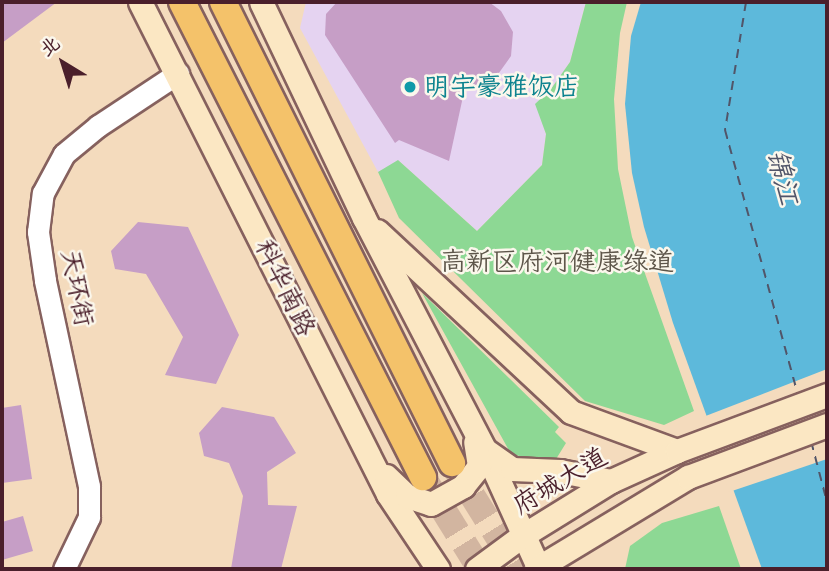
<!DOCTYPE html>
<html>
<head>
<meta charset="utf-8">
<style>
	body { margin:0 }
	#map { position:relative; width:829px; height:571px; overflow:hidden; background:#f4dbbd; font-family:Sriracha,"LXGW WenKai TC",sans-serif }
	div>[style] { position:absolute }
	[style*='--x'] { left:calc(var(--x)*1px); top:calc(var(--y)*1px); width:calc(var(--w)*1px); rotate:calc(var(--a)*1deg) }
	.built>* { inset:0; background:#e5d3f1 }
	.green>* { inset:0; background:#8dd894 }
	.water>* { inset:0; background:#5db9db }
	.pier>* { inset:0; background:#f4dbbd }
	.ferry>* { height:2px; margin-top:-1px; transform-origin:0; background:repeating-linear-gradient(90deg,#515569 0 9px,transparent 0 16px) }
	.building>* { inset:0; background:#c69ec6 }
	.trunk-tunnel>* { height:26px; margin-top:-13px; transform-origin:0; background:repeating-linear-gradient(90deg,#d2b5a0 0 26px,transparent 0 39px) }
	.roads { filter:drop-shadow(2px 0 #86615e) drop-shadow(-2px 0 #86615e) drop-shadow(0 2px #86615e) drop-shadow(0 -2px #86615e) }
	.tertiary>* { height:21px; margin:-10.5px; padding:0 10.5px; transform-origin:10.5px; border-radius:10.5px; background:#fff }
	.secondary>* { height:23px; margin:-11.5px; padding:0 11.5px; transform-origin:11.5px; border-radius:11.5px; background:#fbe7c3 }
	.trunk>* { height:26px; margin:-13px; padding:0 13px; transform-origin:13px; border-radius:13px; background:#f4c26a }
	.dots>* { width:19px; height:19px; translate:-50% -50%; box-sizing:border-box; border:4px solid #fbf7ec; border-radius:50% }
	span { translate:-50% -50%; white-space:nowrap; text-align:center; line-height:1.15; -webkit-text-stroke:5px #fbf7ec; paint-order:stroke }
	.culture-label { font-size:26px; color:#0d838f }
	.left { translate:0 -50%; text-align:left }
	.park-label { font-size:26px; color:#5e564a }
	.street-label { font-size:26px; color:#4a1f2b }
	.water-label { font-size:28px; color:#515569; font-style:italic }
	.frame { position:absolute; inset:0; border:4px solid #4a1f2b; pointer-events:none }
	.north { position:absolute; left:28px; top:28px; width:70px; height:70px; -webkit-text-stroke:5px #fbf7ec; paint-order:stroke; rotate:322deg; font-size:19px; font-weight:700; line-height:28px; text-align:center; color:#4a1f2b }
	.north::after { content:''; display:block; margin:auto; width:24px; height:32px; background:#4a1f2b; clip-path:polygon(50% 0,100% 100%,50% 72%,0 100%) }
</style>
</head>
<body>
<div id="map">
	<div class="built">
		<div style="clip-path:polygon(306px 2px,586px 2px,570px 62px,551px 89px,536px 104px,546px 134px,542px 165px,477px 231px,399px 161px,378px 172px,300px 28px)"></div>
	</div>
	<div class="green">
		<div style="clip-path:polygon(586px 2px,627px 2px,620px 33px,614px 99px,618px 169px,632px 237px,694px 411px,664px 425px,585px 401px,399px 218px,378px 172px,398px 160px,477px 231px,542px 165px,546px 134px,535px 104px,551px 89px,570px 62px)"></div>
		<div style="clip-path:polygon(422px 293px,559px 427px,555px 432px,566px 443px,553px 464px,511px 454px)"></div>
		<div style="clip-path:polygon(719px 506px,741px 569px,625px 569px,630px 546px,662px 523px)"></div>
	</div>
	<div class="water">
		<div style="clip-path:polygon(641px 2px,827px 2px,827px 569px,762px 569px,673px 323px,644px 227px,632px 173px,625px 104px,631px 36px)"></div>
	</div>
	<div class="pier">
		<div style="clip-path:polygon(827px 369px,827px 459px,729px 492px,703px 417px)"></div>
	</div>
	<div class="ferry">
		<div style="--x:746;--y:2;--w:130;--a:99.3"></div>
		<div style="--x:725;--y:130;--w:275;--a:74.6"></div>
		<div style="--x:811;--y:441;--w:63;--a:75.3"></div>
	</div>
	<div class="building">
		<div style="clip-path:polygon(2px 2px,57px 2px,2px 43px)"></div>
		<div style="clip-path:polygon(337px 2px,489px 2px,501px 11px,513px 32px,511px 56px,496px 77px,464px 92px,449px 161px,399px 140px,395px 143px,325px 35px,326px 14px)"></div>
		<div style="clip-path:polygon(138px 222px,188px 227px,239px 335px,216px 384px,165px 375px,183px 337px,146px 274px,115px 269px,111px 251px)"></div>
		<div style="clip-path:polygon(21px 405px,32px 479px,2px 483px,2px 408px)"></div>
		<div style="clip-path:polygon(222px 407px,274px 417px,296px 453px,267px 472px,268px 505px,297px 506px,281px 569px,231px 569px,243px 496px,229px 463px,204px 456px,199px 433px)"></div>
		<div style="clip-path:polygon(23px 516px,33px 551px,2px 560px,2px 522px)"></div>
	</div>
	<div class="trunk-tunnel">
		<div style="--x:452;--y:463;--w:125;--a:58.1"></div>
		<div style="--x:423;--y:477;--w:108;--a:58.2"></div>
	</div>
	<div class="roads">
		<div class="tertiary">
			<div style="--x:64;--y:569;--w:58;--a:-64.3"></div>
			<div style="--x:89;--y:517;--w:31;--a:-90"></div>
			<div style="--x:89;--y:486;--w:211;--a:-102.1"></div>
			<div style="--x:45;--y:280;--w:49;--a:-98.3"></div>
			<div style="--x:38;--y:232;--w:39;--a:-83"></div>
			<div style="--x:43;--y:193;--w:44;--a:-61.7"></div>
			<div style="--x:64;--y:154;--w:44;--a:-39.5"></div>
			<div style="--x:98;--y:126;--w:96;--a:-33.5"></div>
		</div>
		<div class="secondary">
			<div style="--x:140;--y:2;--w:551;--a:63.25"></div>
			<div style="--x:388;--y:494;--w:90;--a:56.3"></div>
			<div style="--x:261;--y:2;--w:239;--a:64.5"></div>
			<div style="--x:364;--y:218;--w:262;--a:62.5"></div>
			<div style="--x:485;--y:450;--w:131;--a:65.6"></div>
			<div style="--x:377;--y:231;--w:265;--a:43"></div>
			<div style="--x:571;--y:412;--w:113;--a:20.2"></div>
			<div style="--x:485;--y:450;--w:33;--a:35"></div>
			<div style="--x:512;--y:469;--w:48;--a:2.4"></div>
			<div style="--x:560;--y:471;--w:52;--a:11.1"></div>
			<div style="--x:386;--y:476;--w:29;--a:44"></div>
			<div style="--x:407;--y:496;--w:25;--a:18"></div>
			<div style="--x:431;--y:504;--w:37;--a:-29"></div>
			<div style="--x:463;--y:486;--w:26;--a:-51"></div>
			<div style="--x:479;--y:466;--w:24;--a:-99"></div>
			<div style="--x:477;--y:569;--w:56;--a:-36.3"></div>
			<div style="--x:522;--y:536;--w:105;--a:-31.7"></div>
			<div style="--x:611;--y:481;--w:72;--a:-24.4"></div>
			<div style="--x:677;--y:451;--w:160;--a:-20.5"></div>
			<div style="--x:536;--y:569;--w:178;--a:-31.2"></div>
			<div style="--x:688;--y:477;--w:148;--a:-20.5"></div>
		</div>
		<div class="trunk">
			<div style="--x:182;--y:2;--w:533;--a:63.1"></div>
			<div style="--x:223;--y:2;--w:515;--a:63.58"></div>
		</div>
	</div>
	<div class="dots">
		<div style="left:410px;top:87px;background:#0f9aa8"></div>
	</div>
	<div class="culture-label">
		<span class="left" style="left:424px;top:87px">明宇豪雅饭店</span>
	</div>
	<div class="park-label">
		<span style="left:557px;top:262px">高新区府河健康绿道</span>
	</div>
	<div class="street-label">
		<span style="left:77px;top:288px;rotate:79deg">天环街</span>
		<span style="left:285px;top:288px;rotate:64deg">科华南路</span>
		<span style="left:560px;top:481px;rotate:-31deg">府城大道</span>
	</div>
	<div class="water-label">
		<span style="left:783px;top:177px;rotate:76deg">锦江</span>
	</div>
	<div class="frame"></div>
	<div class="north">北</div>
</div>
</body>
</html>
